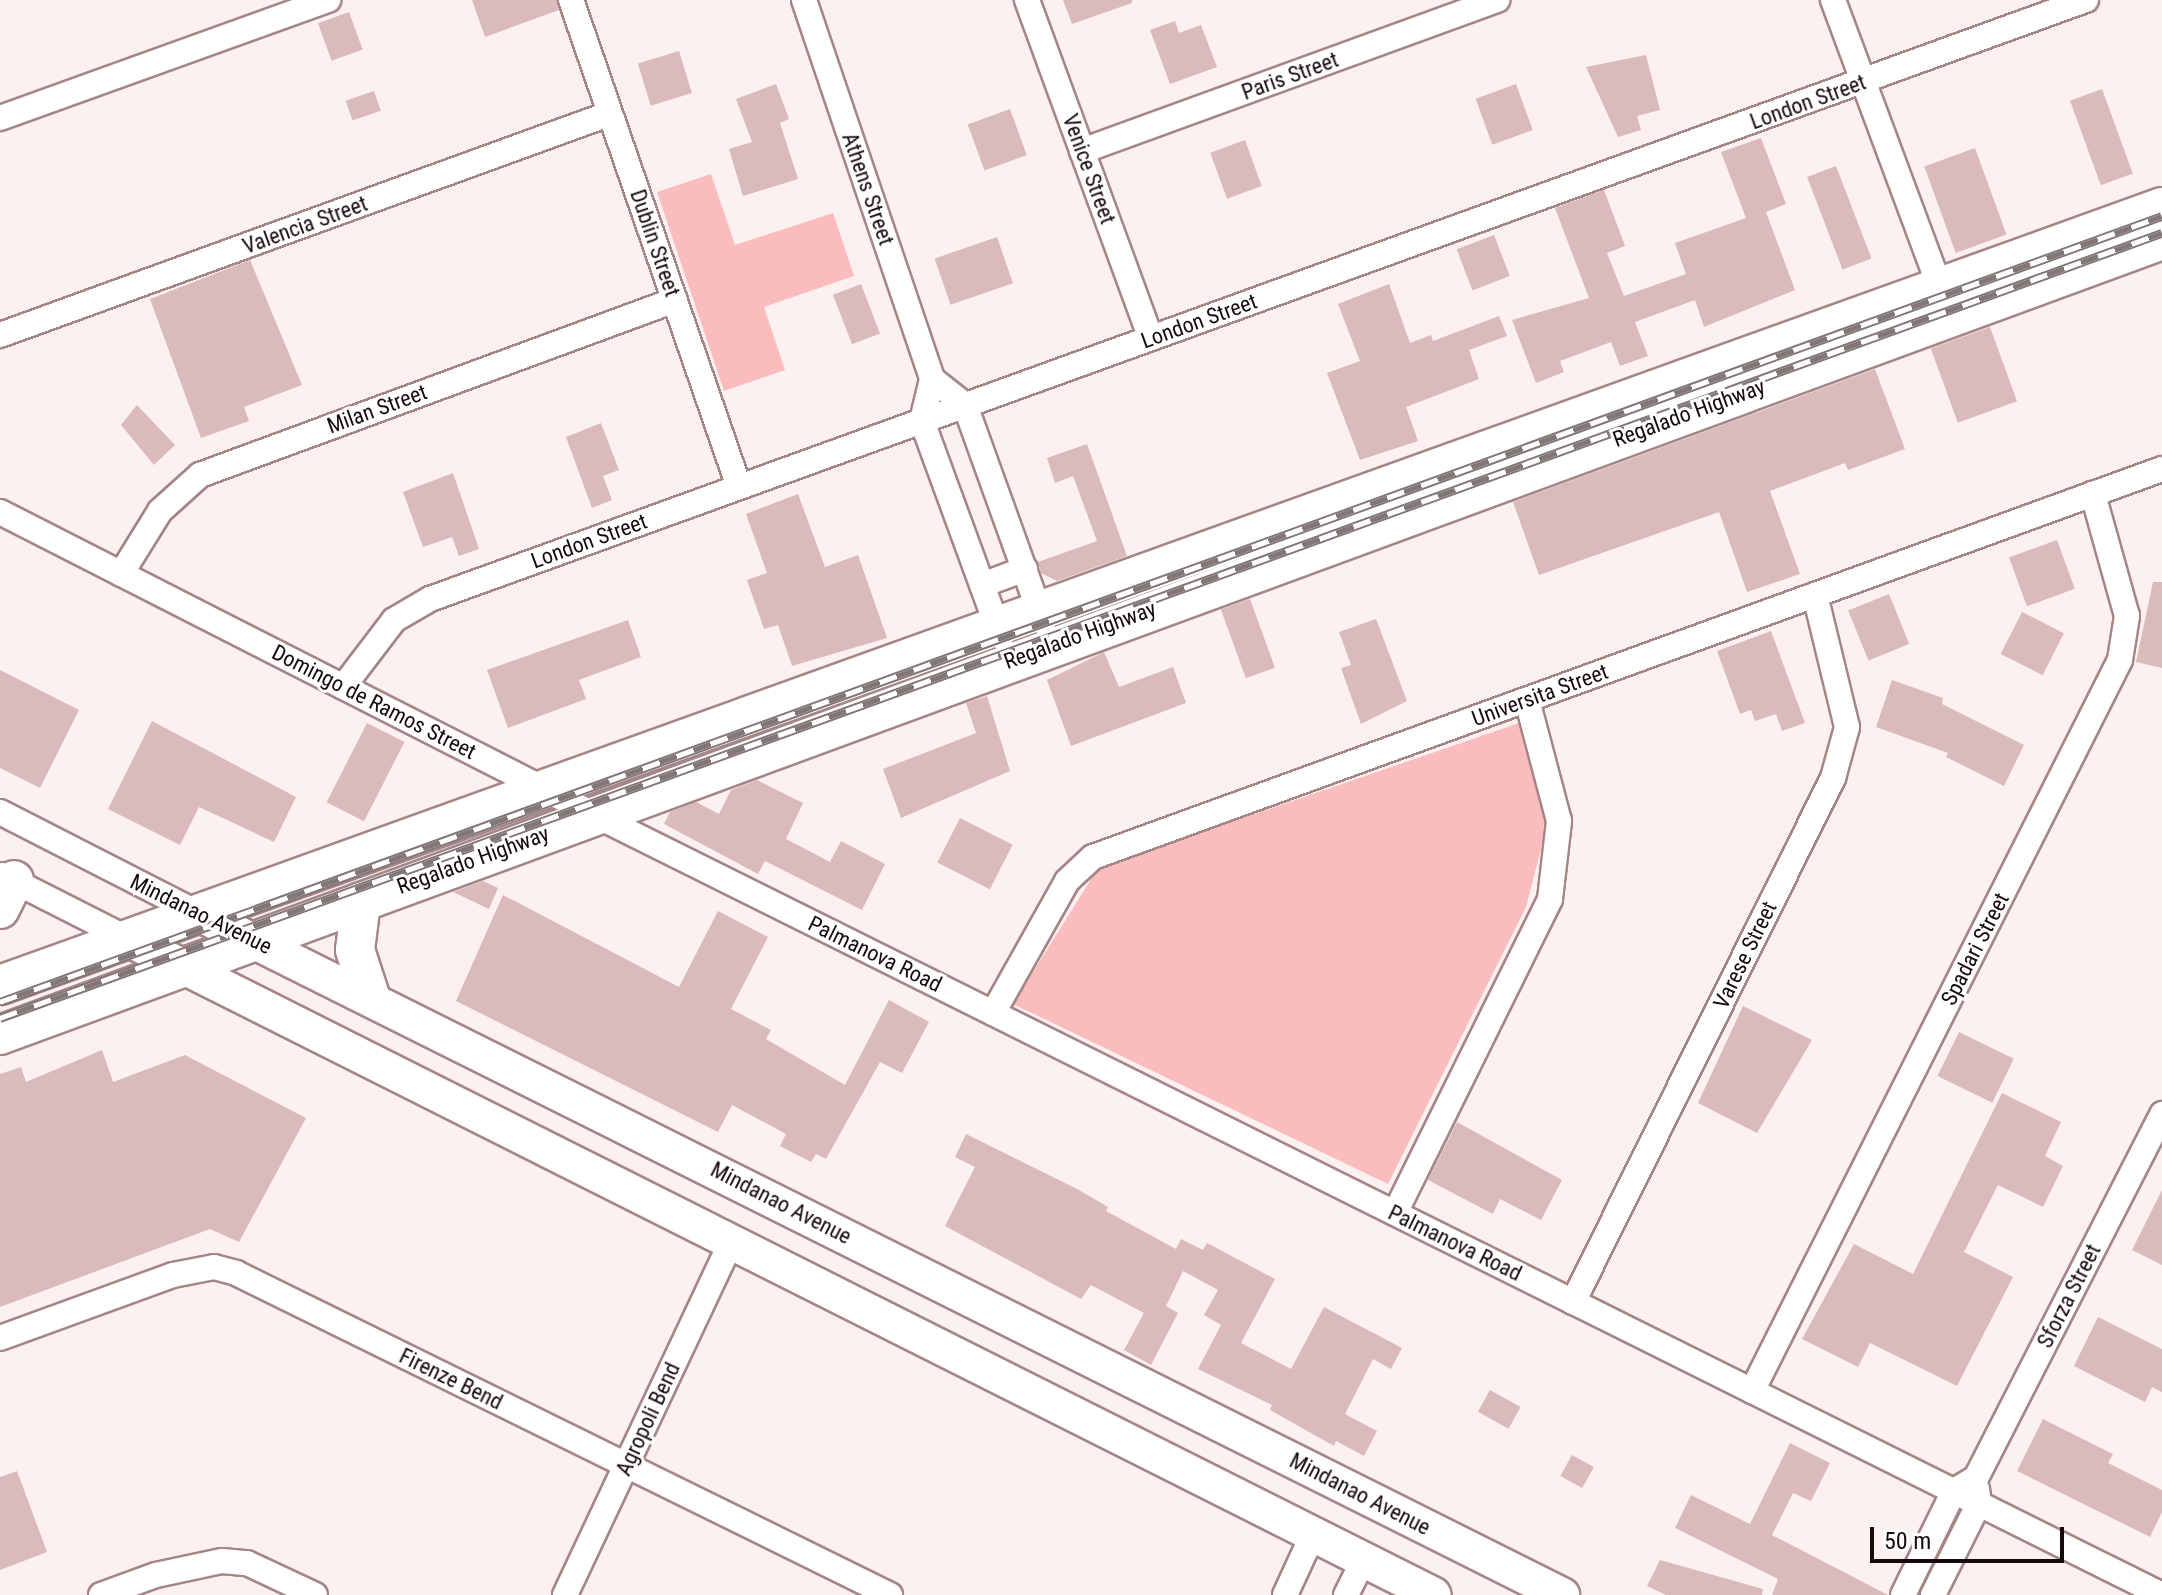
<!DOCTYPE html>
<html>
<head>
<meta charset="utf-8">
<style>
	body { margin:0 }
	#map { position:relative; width:2162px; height:1595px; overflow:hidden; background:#fdf0f0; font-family:"Roboto Condensed",sans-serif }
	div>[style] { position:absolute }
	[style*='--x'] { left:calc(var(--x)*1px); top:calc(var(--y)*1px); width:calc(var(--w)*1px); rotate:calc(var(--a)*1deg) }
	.green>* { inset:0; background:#fbbcbe }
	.building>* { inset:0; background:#dbbabb; transform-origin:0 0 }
	.roads { filter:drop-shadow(2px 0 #a58687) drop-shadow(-2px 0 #a58687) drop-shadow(0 2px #a58687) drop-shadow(0 -2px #a58687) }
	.street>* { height:24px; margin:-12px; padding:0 12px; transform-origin:12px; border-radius:12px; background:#fff }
	.secondary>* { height:34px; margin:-17px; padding:0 17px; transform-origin:17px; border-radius:17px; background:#fff }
	.primary>* { height:38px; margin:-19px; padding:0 19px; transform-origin:19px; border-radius:19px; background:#fff }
	.rail>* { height:9px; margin-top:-4.5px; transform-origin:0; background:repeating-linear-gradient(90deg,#fff 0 18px,#827676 0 36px); box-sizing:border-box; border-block:2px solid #827676 }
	span { translate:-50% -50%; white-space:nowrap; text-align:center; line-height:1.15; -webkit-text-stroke:6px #fff; paint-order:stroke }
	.street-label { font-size:22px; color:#160b0c }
	.scale { position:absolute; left:1870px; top:1527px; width:194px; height:36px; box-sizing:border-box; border:4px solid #160b0c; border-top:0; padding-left:10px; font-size:24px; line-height:28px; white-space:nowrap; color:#160b0c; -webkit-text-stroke:6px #fff; paint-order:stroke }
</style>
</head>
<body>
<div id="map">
	<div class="green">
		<div style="clip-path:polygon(711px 174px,735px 245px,833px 213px,854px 276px,764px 307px,785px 370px,724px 391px,657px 192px)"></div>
		<div style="clip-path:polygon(1522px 722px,1547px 826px,1526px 907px,1388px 1184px,1013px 1004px,1098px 868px)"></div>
	</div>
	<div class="building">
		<div style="clip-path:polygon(472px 0,556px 0,559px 10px,485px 37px)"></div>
		<div style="clip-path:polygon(1063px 0,1132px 0,1132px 3px,1072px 24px)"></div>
		<div style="left:349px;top:12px;width:40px;height:33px;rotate:70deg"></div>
		<div style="clip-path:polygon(1175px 21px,1179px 33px,1201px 25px,1217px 67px,1170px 84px,1150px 30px)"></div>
		<div style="left:679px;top:51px;width:44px;height:43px;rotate:73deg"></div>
		<div style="clip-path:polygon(1646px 55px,1660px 110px,1637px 116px,1641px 130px,1618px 137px,1586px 67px)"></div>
		<div style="clip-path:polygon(776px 84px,789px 119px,780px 123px,798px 179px,743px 196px,729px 149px,752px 142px,736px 99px)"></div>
		<div style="left:1516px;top:84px;width:49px;height:43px;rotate:70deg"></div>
		<div style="left:2102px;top:89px;width:90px;height:34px;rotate:70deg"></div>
		<div style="left:374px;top:91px;width:21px;height:30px;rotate:71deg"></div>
		<div style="left:1010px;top:109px;width:49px;height:45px;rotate:70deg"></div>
		<div style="clip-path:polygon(1761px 138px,1786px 204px,1766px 212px,1795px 290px,1704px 327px,1695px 300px,1635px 322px,1648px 356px,1620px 366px,1611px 342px,1560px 361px,1564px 372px,1536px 383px,1512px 320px,1589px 298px,1555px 208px,1604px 190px,1625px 246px,1607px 253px,1624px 296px,1686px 274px,1675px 243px,1746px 218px,1721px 152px)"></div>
		<div style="left:1245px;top:140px;width:49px;height:37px;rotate:70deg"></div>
		<div style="left:1975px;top:148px;width:92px;height:54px;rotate:70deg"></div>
		<div style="left:1836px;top:166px;width:99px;height:31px;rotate:69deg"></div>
		<div style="left:1494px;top:235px;width:44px;height:40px;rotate:69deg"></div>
		<div style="left:997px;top:237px;width:49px;height:66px;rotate:71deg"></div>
		<div style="clip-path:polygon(250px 260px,302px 385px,244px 407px,249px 421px,201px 438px,150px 299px)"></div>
		<div style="left:861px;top:284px;width:53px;height:30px;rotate:69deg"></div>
		<div style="clip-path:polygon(1389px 284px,1410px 343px,1431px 335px,1433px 341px,1499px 316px,1507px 336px,1469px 350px,1479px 379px,1406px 407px,1418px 441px,1360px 460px,1327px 373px,1360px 361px,1338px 304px)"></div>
		<div style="left:1990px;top:327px;width:79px;height:63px;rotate:70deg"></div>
		<div style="clip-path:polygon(1875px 369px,1905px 449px,1848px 470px,1845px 463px,1770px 491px,1800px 574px,1747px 592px,1719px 512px,1539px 575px,1513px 502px)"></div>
		<div style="clip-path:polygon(137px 405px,175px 445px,154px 465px,121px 425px)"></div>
		<div style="clip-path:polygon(601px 423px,619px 470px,603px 476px,612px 500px,592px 508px,566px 437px)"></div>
		<div style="clip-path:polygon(1087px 444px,1127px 556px,1057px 581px,1041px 573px,1038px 562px,1097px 541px,1073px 476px,1055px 483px,1047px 458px)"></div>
		<div style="clip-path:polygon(453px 473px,479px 549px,459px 556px,452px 537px,423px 547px,403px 492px)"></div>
		<div style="clip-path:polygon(798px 494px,825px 567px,858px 555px,887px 638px,792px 666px,778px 625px,764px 629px,747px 580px,767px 573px,746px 514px)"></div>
		<div style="left:2057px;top:540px;width:52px;height:51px;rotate:70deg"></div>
		<div style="clip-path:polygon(2153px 582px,2162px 582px,2162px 668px,2136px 662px)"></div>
		<div style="left:1889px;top:594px;width:54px;height:44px;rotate:68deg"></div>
		<div style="left:1250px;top:599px;width:73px;height:31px;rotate:70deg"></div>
		<div style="left:2022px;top:612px;width:47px;height:47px;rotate:27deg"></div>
		<div style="clip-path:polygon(1376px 619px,1407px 701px,1361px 724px,1341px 668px,1351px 665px,1339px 632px)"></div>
		<div style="clip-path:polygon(628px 620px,641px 657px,579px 680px,586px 699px,508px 728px,487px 670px)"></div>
		<div style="clip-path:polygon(1771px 631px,1805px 723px,1782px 731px,1776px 714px,1755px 721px,1751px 710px,1740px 714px,1717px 651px)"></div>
		<div style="clip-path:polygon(1104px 652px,1119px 687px,1173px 667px,1186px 703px,1071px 746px,1047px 680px)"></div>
		<div style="clip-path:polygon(0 670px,79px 710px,40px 788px,0 768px)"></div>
		<div style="clip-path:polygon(1892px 680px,1943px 698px,1942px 704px,2024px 745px,2004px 786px,1946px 757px,1948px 753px,1876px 727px)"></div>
		<div style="clip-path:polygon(987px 696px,1010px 771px,901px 818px,883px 769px,976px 733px,966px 703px)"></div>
		<div style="clip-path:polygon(152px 721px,296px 797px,274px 842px,199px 807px,180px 845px,108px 809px)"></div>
		<div style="left:367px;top:723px;width:42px;height:89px;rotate:27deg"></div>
		<div style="clip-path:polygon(757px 780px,803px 803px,786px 839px,830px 862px,841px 841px,885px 864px,862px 910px,765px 861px,758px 874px,664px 824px,670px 812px,696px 802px,719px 814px,731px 790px)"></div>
		<div style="left:960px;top:818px;width:59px;height:50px;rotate:27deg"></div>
		<div style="clip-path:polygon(483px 881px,498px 888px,489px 909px,453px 892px)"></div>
		<div style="clip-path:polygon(503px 895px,679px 987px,718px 911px,768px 937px,731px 1009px,771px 1030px,766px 1039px,845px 1085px,889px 1000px,929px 1022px,902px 1073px,880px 1062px,826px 1159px,816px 1154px,811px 1162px,780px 1146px,786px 1134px,732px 1105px,718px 1132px,456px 1001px)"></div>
		<div style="clip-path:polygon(1743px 1006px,1812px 1040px,1757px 1133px,1698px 1103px)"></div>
		<div style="left:1959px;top:1032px;width:61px;height:49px;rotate:26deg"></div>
		<div style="clip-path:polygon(102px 1050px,113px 1082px,185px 1055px,306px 1118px,239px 1242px,210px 1229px,0 1307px,0 1074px,21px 1067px,26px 1082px)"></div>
		<div style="clip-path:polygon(2002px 1093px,2061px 1122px,2045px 1156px,2063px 1166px,2043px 1207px,1998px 1185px,1964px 1252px,2013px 1277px,1957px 1386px,1870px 1343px,1858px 1367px,1802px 1339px,1854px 1244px,1913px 1274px)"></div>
		<div style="clip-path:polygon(1457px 1122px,1562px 1180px,1541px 1220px,1500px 1199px,1493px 1214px,1428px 1180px)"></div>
		<div style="clip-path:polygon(966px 1134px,1079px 1190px,1108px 1207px,1106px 1211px,1176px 1249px,1181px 1239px,1203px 1250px,1207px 1243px,1275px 1279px,1241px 1343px,1291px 1369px,1324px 1307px,1402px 1348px,1391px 1369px,1373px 1359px,1345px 1414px,1377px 1431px,1364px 1456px,1336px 1441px,1334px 1446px,1270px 1410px,1272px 1405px,1198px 1369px,1221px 1325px,1204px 1315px,1218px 1290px,1183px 1271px,1166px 1306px,1178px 1313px,1151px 1365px,1124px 1350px,1144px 1313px,1091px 1285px,1081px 1299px,945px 1226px,975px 1167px,955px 1157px)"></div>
		<div style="clip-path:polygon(2162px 1190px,2162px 1265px,2132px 1250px)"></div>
		<div style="clip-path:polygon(2098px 1317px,2162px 1349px,2162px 1392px,2152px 1387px,2145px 1402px,2074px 1366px)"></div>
		<div style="left:1490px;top:1390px;width:35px;height:25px;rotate:29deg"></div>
		<div style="clip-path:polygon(2043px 1419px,2113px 1454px,2108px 1463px,2162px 1490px,2162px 1512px,2150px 1537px,2017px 1471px)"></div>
		<div style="clip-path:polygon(1790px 1443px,1830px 1463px,1811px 1501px,1793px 1493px,1772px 1535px,1888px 1595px,1772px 1595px,1778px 1579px,1675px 1528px,1691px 1495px,1750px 1524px)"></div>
		<div style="left:1572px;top:1455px;width:25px;height:24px;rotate:29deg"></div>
		<div style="clip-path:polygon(17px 1471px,47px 1552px,0 1570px,0 1477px)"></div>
		<div style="clip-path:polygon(1660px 1560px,1763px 1589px,1762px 1595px,1666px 1595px,1647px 1586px)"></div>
	</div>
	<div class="roads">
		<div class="street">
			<div style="--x:571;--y:0;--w:515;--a:70.97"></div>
			<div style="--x:804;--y:0;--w:400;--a:71.3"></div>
			<div style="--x:932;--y:379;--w:43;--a:103.4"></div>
			<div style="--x:922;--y:421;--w:230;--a:69.9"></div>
			<div style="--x:1027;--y:0;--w:360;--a:69.9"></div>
			<div style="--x:1833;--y:0;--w:306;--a:69.6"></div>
			<div style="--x:0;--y:118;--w:349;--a:-19.8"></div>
			<div style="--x:1082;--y:151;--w:442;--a:-20"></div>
			<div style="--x:0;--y:335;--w:648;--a:-19.95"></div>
			<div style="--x:932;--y:379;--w:42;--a:38.2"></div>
			<div style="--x:965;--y:405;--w:231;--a:70.2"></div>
			<div style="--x:0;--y:512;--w:668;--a:26.99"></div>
			<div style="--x:595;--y:815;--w:1750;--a:26.46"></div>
			<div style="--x:121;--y:574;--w:74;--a:-58.2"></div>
			<div style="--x:160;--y:511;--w:54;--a:-42"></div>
			<div style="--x:200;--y:475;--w:506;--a:-20.22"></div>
			<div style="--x:982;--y:585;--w:46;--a:-20.4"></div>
			<div style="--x:343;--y:687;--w:84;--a:-52.7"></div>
			<div style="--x:394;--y:620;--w:42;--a:-30.3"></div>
			<div style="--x:430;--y:599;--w:1761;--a:-19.89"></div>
			<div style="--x:0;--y:812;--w:224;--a:27.1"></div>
			<div style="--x:2;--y:875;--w:141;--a:26.9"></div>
			<div style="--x:993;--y:1013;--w:151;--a:-60.7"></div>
			<div style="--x:1067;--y:881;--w:35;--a:-43"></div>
			<div style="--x:1093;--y:857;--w:1137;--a:-19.95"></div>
			<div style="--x:1395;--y:1213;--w:350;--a:-63.7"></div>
			<div style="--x:1550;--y:899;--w:79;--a:-83.4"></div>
			<div style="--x:1559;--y:821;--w:125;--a:-104.8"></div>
			<div style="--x:1573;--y:1302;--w:585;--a:-63.61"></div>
			<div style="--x:1833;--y:778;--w:53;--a:-74.6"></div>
			<div style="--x:1847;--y:727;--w:136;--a:-103.6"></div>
			<div style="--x:0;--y:1338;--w:184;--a:-20"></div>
			<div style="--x:173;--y:1275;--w:42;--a:-11"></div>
			<div style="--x:214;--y:1267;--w:23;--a:15"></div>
			<div style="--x:236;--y:1273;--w:729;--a:26.21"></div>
			<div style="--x:1752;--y:1391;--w:818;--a:-63.28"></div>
			<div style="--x:2120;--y:660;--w:45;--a:-81"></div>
			<div style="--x:2127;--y:616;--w:127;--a:-105.6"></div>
			<div style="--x:101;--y:1595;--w:59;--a:-20"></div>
			<div style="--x:156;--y:1575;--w:67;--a:-12"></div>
			<div style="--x:222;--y:1561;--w:25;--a:5"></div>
			<div style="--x:247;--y:1563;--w:75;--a:25.2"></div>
			<div style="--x:565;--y:1595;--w:389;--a:-64.8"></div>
			<div style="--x:1285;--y:1595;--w:67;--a:-65.3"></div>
			<div style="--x:1346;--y:1595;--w:40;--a:-63.4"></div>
			<div style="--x:1903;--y:1595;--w:116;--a:-63.9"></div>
			<div style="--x:1954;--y:1491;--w:26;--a:-31"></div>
			<div style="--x:1976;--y:1478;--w:409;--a:-62.9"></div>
			<div style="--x:1933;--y:1595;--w:103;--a:-63.4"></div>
			<div style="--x:1979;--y:1503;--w:14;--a:-98"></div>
		</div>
		<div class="secondary">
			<div style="--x:199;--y:914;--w:1524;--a:26.55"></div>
			<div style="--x:128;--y:939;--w:1461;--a:26.67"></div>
		</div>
		<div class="primary">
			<div style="--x:361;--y:902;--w:48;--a:97.1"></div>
			<div style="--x:355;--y:950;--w:48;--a:71.9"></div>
			<div style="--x:0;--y:909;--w:32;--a:-64"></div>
			<div style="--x:0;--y:985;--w:2298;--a:-19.79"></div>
			<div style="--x:0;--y:1035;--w:2304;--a:-20.19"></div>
		</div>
	</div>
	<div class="rail">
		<div style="--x:0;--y:1002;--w:2300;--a:-19.98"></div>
		<div style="--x:0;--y:1018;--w:2300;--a:-19.96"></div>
	</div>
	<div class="street-label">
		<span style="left:1290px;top:76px;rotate:-20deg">Paris Street</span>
		<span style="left:1808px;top:102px;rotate:-20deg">London Street</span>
		<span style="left:1089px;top:169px;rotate:70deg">Venice Street</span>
		<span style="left:868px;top:189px;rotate:71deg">Athens Street</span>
		<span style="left:305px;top:225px;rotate:-20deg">Valencia Street</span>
		<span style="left:655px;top:243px;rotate:71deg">Dublin Street</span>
		<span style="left:1199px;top:321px;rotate:-20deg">London Street</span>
		<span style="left:377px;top:409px;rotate:-20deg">Milan Street</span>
		<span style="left:1689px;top:413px;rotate:-20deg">Regalado Highway</span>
		<span style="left:589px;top:541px;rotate:-20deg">London Street</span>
		<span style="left:1080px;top:635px;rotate:-20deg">Regalado Highway</span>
		<span style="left:1540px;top:695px;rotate:-20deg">Universita Street</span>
		<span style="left:374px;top:702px;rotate:27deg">Domingo de Ramos Street</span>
		<span style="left:473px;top:860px;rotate:-20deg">Regalado Highway</span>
		<span style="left:201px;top:914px;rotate:26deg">Mindanao Avenue</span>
		<span style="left:1975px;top:949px;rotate:-63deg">Spadari Street</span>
		<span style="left:875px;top:954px;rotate:26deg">Palmanova Road</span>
		<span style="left:1745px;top:955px;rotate:-64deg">Varese Street</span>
		<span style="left:781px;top:1203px;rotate:27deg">Mindanao Avenue</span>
		<span style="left:1455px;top:1243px;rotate:26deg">Palmanova Road</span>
		<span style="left:2069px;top:1296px;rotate:-63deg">Sforza Street</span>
		<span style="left:451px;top:1379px;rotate:26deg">Firenze Bend</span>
		<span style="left:648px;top:1419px;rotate:-65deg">Agropoli Bend</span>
		<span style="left:1360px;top:1494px;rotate:27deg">Mindanao Avenue</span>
	</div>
	<div class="scale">50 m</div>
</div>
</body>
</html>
